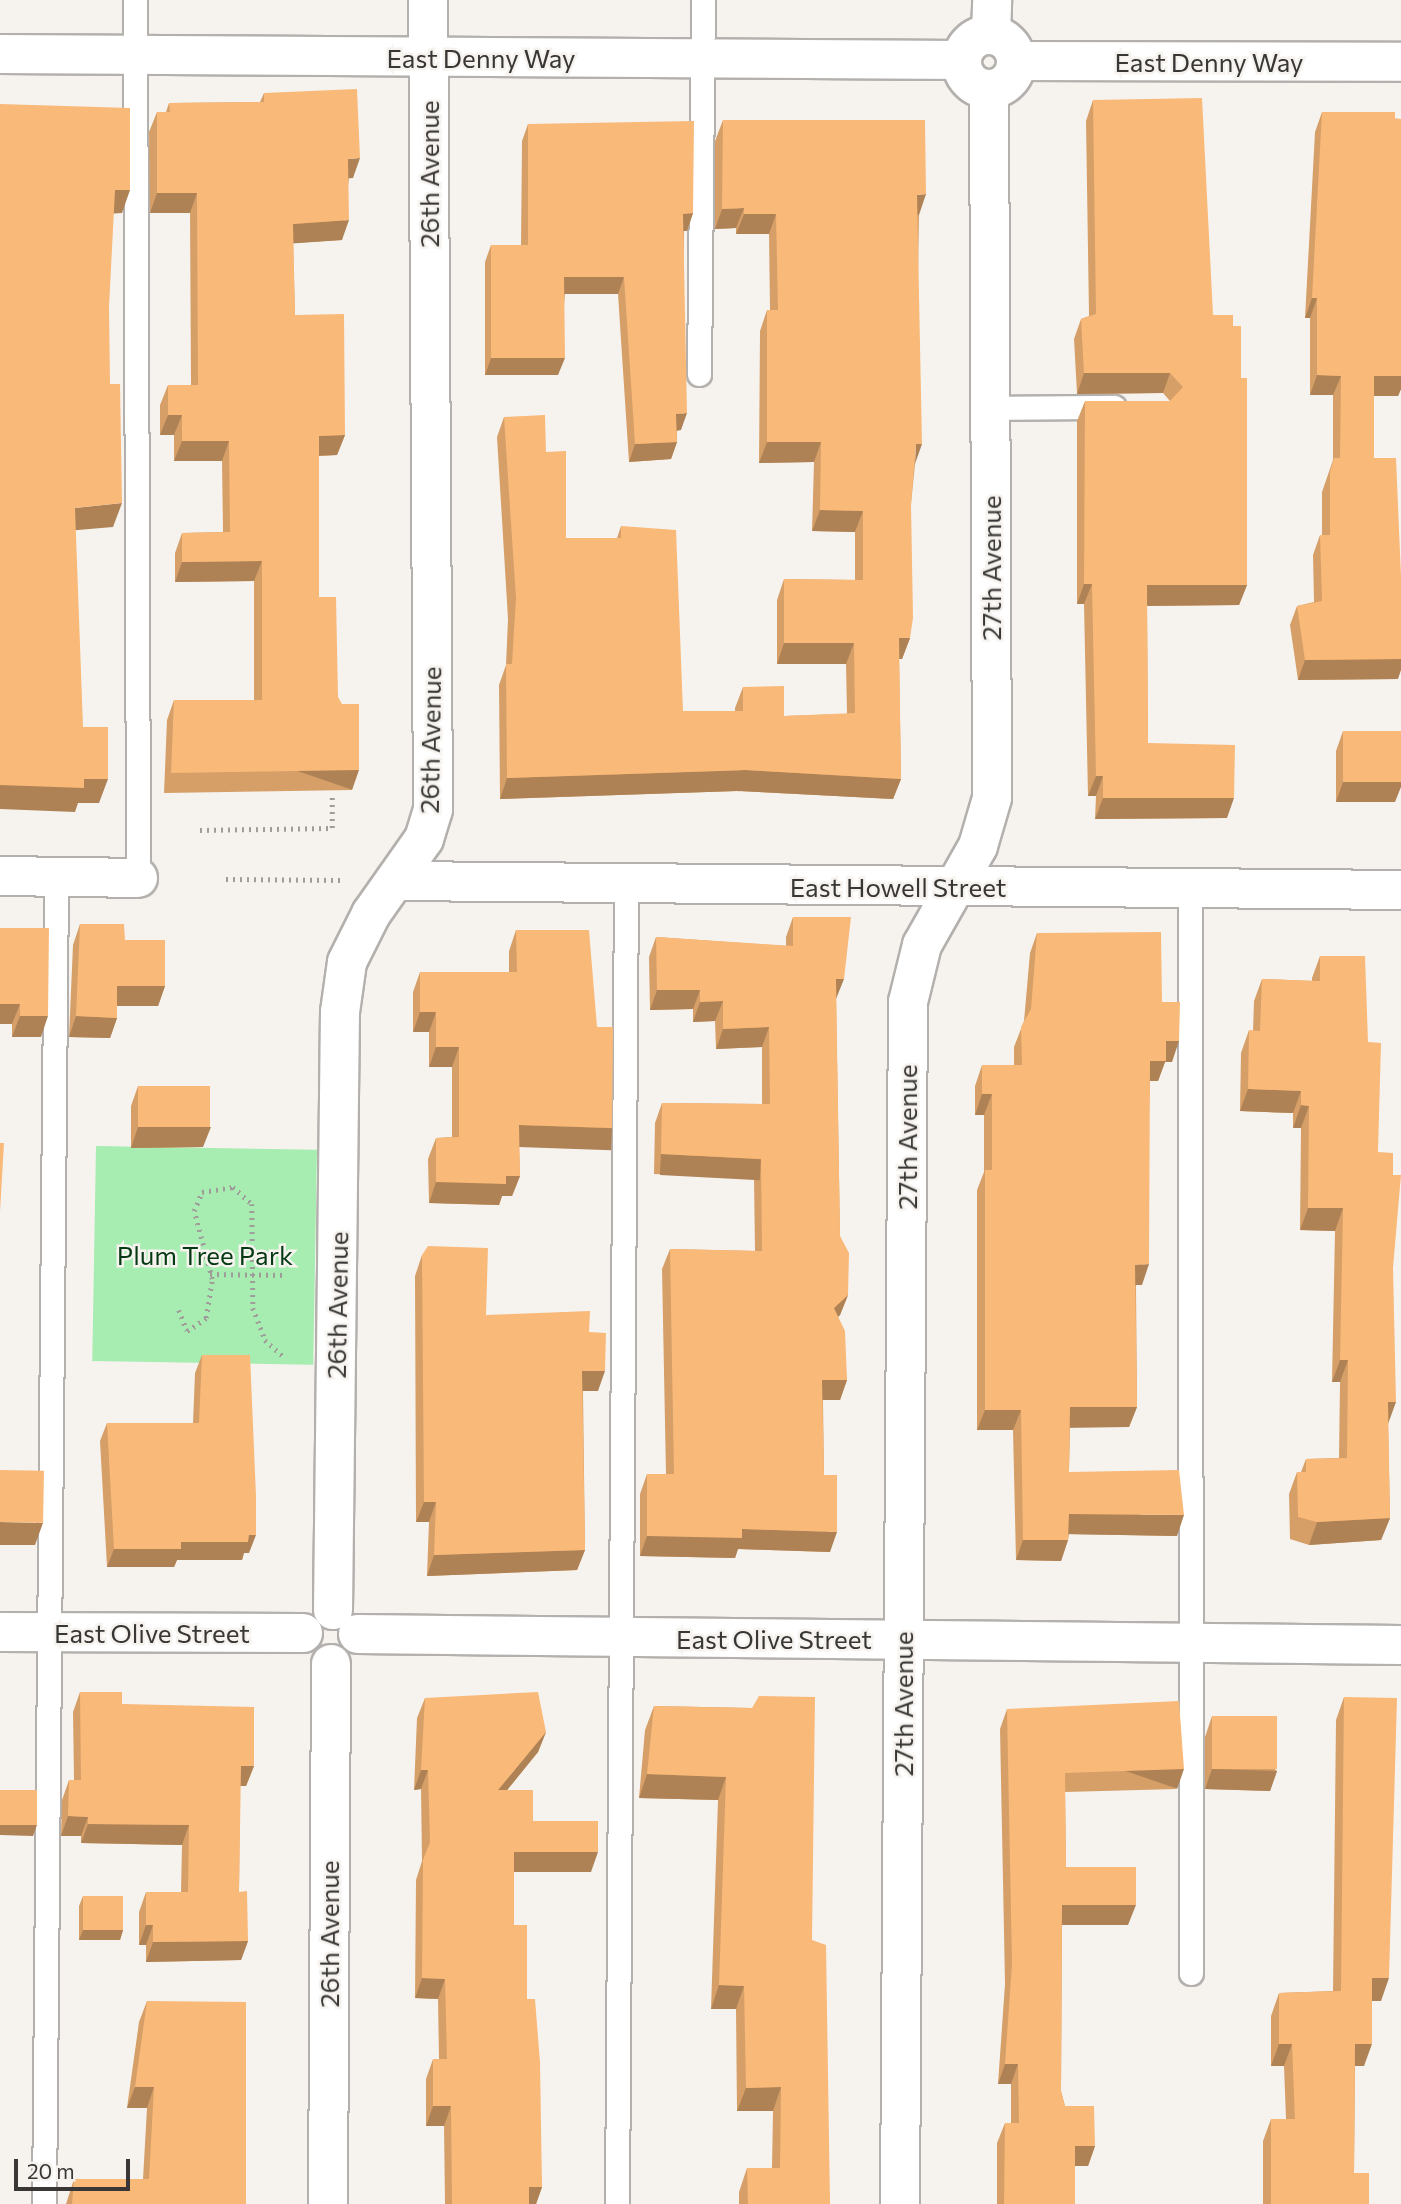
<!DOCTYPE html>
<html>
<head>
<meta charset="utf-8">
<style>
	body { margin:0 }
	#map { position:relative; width:1401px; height:2204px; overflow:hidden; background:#f6f3ef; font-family:Commissioner,sans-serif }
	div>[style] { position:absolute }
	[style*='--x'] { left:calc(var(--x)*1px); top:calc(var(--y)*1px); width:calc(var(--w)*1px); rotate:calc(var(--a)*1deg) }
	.green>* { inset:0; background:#a7ecb0; transform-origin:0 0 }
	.path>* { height:4.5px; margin-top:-2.25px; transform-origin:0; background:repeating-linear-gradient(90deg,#9f9d9a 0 2px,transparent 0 7px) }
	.roads { filter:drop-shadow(2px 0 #b3b0ad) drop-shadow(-2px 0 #b3b0ad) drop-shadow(0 2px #b3b0ad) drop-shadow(0 -2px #b3b0ad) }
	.service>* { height:23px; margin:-11.5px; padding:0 11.5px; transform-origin:11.5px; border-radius:11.5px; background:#fff }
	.minor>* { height:38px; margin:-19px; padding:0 19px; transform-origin:19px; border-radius:19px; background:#fff }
	.minor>.ring { margin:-19px; padding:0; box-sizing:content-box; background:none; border:38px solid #fff; border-radius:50% }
	.wall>* { inset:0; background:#d69f68 }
	.shaded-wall>* { inset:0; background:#ae8255; transform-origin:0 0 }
	.building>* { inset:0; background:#f9b979; transform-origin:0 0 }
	span { translate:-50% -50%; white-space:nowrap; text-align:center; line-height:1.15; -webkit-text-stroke:5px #f6f3ef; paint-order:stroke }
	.street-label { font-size:26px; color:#383736 }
	.park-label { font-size:26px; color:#043913 }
	.scale { position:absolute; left:14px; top:2159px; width:116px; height:32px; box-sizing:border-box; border:4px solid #383736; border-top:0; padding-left:9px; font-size:21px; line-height:24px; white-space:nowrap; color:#383736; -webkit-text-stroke:5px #f6f3ef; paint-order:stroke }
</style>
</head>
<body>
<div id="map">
	<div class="green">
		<div style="left:96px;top:1146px;width:221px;height:215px;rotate:1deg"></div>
	</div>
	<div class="path">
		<div style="--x:200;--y:830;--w:132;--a:-0.9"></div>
		<div style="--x:332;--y:828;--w:35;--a:-90"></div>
		<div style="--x:226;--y:879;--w:116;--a:0.5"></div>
		<div style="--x:210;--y:1274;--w:74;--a:0.8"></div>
		<div style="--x:179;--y:1310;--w:22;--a:69"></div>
		<div style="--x:187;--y:1331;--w:23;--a:-34"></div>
		<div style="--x:206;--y:1318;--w:39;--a:-81"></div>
		<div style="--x:212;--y:1279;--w:70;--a:-104.8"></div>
		<div style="--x:194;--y:1211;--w:21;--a:-67"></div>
		<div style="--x:202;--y:1192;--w:31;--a:-9"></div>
		<div style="--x:233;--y:1187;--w:25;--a:42"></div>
		<div style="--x:252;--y:1204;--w:104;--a:89.4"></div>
		<div style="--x:253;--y:1308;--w:34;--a:69"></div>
		<div style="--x:265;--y:1340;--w:24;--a:42"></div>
	</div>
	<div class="roads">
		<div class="service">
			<div style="--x:135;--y:0;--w:878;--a:89.8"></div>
			<div style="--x:699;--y:374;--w:374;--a:-89.4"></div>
			<div style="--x:991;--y:408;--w:123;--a:-0.5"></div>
			<div style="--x:1190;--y:889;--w:1084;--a:89.95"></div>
			<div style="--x:44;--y:2204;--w:1327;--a:-89.48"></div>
			<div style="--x:617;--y:2204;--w:1318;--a:-89.61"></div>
		</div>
		<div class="minor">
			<div class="ring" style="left:962px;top:35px;width:16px;height:16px"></div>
			<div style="--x:991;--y:35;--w:35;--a:-88"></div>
			<div style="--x:0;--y:54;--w:962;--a:0.36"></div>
			<div style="--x:1016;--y:61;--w:385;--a:0.1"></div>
			<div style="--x:0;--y:876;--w:138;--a:0.8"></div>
			<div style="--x:395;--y:881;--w:1006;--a:0.51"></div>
			<div style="--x:333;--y:1610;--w:598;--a:-89.33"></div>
			<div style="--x:340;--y:1012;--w:50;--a:-82"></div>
			<div style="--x:347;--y:962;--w:54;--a:-63.4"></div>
			<div style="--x:371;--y:914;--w:92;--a:-54.8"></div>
			<div style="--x:424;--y:839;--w:30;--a:-73"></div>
			<div style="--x:433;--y:810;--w:810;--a:-90.35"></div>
			<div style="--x:0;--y:1632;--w:303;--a:0.2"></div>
			<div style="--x:358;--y:1634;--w:1043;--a:0.6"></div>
			<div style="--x:328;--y:2204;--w:540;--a:-89.68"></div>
			<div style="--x:900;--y:2204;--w:1202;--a:-89.62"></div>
			<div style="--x:908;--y:1002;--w:59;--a:-76.2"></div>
			<div style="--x:922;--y:945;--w:114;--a:-60.5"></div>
			<div style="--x:978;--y:846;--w:50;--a:-73.7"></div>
			<div style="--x:992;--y:798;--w:709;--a:-90.24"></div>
		</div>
	</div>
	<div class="wall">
		<div style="clip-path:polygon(264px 93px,353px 178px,349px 178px,342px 240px,293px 243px,295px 315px,345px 435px,337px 455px,319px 456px,319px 597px,338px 697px,352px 790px,164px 793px,167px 720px,174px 700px,254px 700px,254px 581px,175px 582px,175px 553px,182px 533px,223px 532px,222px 461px,174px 461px,174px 435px,160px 435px,160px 405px,168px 385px,191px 385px,190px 213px,150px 213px,149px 132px,157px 112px,166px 112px,169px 103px,260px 102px)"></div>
		<div style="clip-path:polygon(1093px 100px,1213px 315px,1233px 326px,1241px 378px,1247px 585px,1239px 605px,1147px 606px,1148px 743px,1227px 818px,1095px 819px,1096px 796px,1088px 796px,1084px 604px,1077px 604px,1077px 421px,1085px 401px,1170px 401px,1163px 393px,1077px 394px,1074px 339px,1081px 319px,1089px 316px,1086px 121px)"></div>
		<div style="clip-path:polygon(1322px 112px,1401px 119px,1401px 389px,1398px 396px,1374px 396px,1374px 458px,1398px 679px,1298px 680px,1290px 625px,1297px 606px,1314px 602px,1313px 555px,1320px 535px,1322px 535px,1322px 492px,1333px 460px,1333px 395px,1310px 395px,1310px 318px,1305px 318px,1315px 132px)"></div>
		<div style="clip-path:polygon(723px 120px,919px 215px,915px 464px,911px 504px,910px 638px,902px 659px,899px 659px,901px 779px,893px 799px,737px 791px,500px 799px,499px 685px,506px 665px,508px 619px,497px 437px,504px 417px,546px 452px,566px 538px,617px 538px,621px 526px,683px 711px,735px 711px,735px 708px,743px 687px,784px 716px,847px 714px,846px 664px,777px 664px,777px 600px,784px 579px,855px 580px,855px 532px,812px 531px,814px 462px,759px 463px,760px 331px,767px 310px,770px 310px,769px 234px,736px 234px,736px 228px,715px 229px,715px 141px)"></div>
		<div style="clip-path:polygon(528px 124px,693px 213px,687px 231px,684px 231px,681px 430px,677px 431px,677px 442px,671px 459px,629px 462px,618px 294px,565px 294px,558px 375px,485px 375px,485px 262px,491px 245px,521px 245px,522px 141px)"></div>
		<div style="clip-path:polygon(1343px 731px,1395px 802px,1336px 802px,1336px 751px)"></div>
		<div style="clip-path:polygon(793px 917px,836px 999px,840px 1236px,848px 1295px,840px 1315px,838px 1317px,847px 1380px,840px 1400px,823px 1400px,824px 1475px,830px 1552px,738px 1549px,735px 1558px,640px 1556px,640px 1494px,647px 1474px,666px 1474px,662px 1269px,670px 1249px,755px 1251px,754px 1179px,654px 1174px,655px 1123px,662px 1103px,762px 1104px,762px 1047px,716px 1049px,715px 1021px,693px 1022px,693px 1009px,650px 1010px,649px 957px,656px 937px,786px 946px,786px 937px)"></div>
		<div style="clip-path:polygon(80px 924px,125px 940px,165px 986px,158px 1006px,117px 1006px,117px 1018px,110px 1038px,69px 1037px,73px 945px)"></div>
		<div style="clip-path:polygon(0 928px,41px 1037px,12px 1037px,12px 1024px,0 1024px)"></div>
		<div style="clip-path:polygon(516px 930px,597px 1027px,612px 1128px,605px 1148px,519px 1145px,520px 1176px,512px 1196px,502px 1196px,499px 1205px,429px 1203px,428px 1159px,436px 1138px,452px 1137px,452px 1067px,429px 1067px,429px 1032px,413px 1032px,413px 992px,420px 972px,509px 972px,509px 951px)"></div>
		<div style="clip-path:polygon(1037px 933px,1162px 1002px,1172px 1062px,1165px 1062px,1158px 1081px,1150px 1081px,1142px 1285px,1136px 1285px,1137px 1407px,1129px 1427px,1070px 1427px,1069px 1472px,1177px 1536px,1069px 1534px,1068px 1540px,1061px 1561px,1016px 1560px,1013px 1430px,977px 1430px,977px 1190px,984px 1172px,984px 1115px,975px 1115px,975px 1086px,982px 1065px,1014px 1065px,1014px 1047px,1024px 1021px,1030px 953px)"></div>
		<div style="clip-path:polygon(1320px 956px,1368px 1042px,1378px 1152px,1393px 1268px,1388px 1424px,1390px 1518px,1381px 1540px,1309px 1545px,1290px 1539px,1289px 1494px,1297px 1472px,1301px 1472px,1306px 1459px,1339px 1458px,1340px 1382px,1332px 1382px,1335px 1231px,1300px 1230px,1301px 1128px,1293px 1128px,1293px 1113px,1240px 1111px,1241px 1053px,1249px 1030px,1253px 1031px,1254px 1001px,1262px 979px,1312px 981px,1312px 978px)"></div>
		<div style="clip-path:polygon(138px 1086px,203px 1147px,131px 1148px,131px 1106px)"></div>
		<div style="clip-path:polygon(422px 1255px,486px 1315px,589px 1332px,598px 1391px,583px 1391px,585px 1550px,577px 1570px,427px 1576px,429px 1522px,416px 1522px,415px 1276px)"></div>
		<div style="clip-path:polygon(202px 1355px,249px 1553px,244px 1553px,242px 1560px,177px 1560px,174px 1567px,107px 1567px,100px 1441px,107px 1423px,193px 1423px,195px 1373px)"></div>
		<div style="clip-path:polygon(80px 1692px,122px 1704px,254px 1766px,246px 1786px,240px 1786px,239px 1892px,248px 1941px,241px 1960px,146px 1962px,146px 1945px,139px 1945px,139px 1912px,146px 1892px,181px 1892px,182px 1845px,81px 1843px,81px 1836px,61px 1836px,62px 1800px,69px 1780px,74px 1780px,73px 1712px)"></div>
		<div style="clip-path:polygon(1344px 1697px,1381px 2001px,1372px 2001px,1364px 2066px,1355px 2066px,1354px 2173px,1369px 2204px,1263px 2204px,1263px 2141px,1271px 2119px,1286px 2119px,1284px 2066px,1271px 2066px,1271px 2016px,1279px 1993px,1333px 1991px,1336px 1720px)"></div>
		<div style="clip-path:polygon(425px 1698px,546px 1732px,538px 1752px,507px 1790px,533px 1821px,591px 1872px,514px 1872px,514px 1925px,527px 1999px,542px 2187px,536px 2204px,445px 2204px,444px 2126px,426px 2126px,426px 2079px,433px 2059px,439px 2059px,438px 1999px,415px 1998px,416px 1880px,422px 1861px,421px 1789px,414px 1790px,417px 1718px)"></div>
		<div style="clip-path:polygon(654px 1706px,752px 1708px,812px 1940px,830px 2204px,739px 2204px,739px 2192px,747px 2168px,772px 2168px,773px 2111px,737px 2111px,736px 2009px,711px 2009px,718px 1800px,639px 1798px,645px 1730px)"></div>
		<div style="clip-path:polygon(1007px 1709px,1177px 1789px,1065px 1792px,1066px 1867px,1128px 1925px,1062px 1925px,1061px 2091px,1065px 2106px,1095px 2146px,1088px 2166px,1075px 2166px,1075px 2204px,997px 2204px,997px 2143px,1005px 2123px,1011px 2123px,1011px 2084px,998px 2084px,1005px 1984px,1000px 1729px)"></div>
		<div style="clip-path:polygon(1212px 1716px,1277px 1771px,1270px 1791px,1205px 1789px,1205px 1737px)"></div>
		<div style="clip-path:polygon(83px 1896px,123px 1930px,120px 1940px,79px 1940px,79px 1906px)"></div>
		<div style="clip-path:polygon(147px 2001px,246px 2204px,66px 2204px,74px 2179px,143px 2179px,147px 2108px,127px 2108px,139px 2022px)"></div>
	</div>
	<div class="shaded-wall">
		<div style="clip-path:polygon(360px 158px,353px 178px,341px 179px,348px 159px)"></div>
		<div style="clip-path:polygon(115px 190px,130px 190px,122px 213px,106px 214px)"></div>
		<div style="clip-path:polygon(157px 193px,197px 193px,190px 213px,150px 213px)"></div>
		<div style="clip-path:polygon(926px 194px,919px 215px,910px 215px,917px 195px)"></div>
		<div style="clip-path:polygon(744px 208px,736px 228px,715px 229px,722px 209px)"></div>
		<div style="clip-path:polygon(693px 213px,687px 231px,677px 231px,683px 214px)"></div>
		<div style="clip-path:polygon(744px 214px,776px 214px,769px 234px,736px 234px)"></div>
		<div style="clip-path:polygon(349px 220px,342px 240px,285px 244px,293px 224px)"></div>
		<div style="clip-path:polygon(564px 277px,624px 277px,618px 294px,558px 294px)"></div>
		<div style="clip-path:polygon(1312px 298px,1317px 298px,1310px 318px,1305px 318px)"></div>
		<div style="clip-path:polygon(491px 358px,565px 358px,558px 375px,485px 375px)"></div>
		<div style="clip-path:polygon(1084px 373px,1170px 373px,1163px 393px,1077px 394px)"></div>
		<div style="clip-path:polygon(1317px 375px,1341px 376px,1333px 395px,1310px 395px)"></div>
		<div style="clip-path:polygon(1374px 376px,1401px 376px,1401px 389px,1398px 396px,1367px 396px)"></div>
		<div style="clip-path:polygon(687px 413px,681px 430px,669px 431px,676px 414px)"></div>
		<div style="clip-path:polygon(168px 415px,182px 415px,174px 435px,160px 435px)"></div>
		<div style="clip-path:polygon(345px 435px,337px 455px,312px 456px,319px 436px)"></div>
		<div style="clip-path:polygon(182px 441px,229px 441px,222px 461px,174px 461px)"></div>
		<div style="clip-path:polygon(677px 442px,671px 459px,629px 462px,635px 444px)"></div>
		<div style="clip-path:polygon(767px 442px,821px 442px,814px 462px,759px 463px)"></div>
		<div style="clip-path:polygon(916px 444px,922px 444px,915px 464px)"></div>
		<div style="clip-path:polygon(122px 503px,113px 527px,66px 531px,75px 508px)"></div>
		<div style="clip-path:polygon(820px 510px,863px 511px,855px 532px,812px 531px)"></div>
		<div style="clip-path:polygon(262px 561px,254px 581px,175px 582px,182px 562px)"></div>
		<div style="clip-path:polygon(1084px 584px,1092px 584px,1084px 604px,1077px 604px)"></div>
		<div style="clip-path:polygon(1147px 585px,1247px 585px,1239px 605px,1140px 606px)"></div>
		<div style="clip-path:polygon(899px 638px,910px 638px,902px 659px,891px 659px)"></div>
		<div style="clip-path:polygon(784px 643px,854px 643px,846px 664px,777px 664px)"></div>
		<div style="clip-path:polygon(1401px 659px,1401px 670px,1398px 679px,1298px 680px,1305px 660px)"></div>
		<div style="left:359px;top:770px;width:21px;height:188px;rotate:109deg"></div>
		<div style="clip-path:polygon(745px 770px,901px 779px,893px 799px,737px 791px,500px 799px,507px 778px)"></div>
		<div style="clip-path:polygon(1096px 776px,1103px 776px,1096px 796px,1088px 796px)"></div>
		<div style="clip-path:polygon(84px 779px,108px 779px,99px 803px,78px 803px,75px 812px,0 809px,0 785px)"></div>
		<div style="clip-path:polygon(1343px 782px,1401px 782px,1401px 787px,1395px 802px,1336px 802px)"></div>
		<div style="clip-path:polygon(1103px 798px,1234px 798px,1227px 818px,1095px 819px)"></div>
		<div style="clip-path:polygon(836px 979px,844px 979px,836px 999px)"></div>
		<div style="clip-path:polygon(117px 986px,165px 986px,158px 1006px,110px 1006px)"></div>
		<div style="clip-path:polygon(657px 990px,700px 990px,693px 1009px,650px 1010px)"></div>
		<div style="clip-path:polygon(723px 1001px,715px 1021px,693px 1022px,700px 1002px)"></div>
		<div style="clip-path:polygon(0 1004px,20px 1004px,12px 1024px,0 1024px)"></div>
		<div style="clip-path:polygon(420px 1012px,436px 1012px,429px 1032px,413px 1032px)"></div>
		<div style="clip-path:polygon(20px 1016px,48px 1016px,41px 1037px,12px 1037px)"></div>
		<div style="clip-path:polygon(76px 1016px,117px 1018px,110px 1038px,69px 1037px)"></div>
		<div style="clip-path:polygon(769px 1027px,762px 1047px,716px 1049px,723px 1029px)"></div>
		<div style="clip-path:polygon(1166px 1041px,1179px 1041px,1172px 1062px,1165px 1062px,1158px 1081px,1142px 1081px,1150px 1061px)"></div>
		<div style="clip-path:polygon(436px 1047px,459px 1047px,452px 1067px,429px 1067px)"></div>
		<div style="clip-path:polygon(1248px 1089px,1301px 1091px,1293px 1113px,1240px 1111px)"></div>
		<div style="clip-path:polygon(982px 1094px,992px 1094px,984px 1115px,975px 1115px)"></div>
		<div style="clip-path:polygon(1301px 1105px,1309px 1106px,1301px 1128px,1293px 1128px)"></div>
		<div style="left:519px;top:1125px;width:93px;height:22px;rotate:2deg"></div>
		<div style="clip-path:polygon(138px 1127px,211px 1127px,203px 1147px,131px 1148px)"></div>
		<div style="left:661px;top:1154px;width:100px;height:21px;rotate:3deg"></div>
		<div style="clip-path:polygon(506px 1176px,520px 1176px,512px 1196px,502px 1196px,499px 1205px,429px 1203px,436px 1182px)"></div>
		<div style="clip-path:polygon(1308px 1208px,1343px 1208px,1335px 1231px,1300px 1230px)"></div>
		<div style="clip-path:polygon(1149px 1264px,1142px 1285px,1128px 1285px,1135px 1265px)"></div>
		<div style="clip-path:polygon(848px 1295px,840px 1315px,826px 1328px,834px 1308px)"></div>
		<div style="clip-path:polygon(1340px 1360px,1348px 1360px,1340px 1382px,1332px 1382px)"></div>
		<div style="clip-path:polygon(582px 1371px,605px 1371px,598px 1391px,575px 1391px)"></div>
		<div style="clip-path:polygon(822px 1380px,847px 1380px,840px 1400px,815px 1400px)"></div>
		<div style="clip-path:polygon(1388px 1402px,1396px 1402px,1388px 1424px)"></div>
		<div style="clip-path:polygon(1070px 1407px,1137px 1407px,1129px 1427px,1062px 1428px)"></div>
		<div style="clip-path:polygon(985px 1410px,1021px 1410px,1013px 1430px,977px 1430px)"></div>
		<div style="clip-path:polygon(424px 1502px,436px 1502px,429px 1522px,416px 1522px)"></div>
		<div style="clip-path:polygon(1069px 1514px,1184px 1515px,1177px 1536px,1061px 1534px)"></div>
		<div style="clip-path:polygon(1390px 1518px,1381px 1540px,1309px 1545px,1317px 1522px)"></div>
		<div style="clip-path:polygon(0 1522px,43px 1523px,35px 1545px,0 1545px)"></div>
		<div style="clip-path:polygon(742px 1529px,837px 1532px,830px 1552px,738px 1549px,735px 1558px,640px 1556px,647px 1536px)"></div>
		<div style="clip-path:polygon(249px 1535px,256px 1535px,249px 1553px,244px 1553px,242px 1560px,177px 1560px,174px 1567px,107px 1567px,114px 1549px)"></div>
		<div style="clip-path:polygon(1023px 1540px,1068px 1540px,1061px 1561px,1016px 1560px)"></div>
		<div style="clip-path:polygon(585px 1550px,577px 1570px,427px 1576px,434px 1555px)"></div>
		<div style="clip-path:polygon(546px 1732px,538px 1752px,491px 1810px,498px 1790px)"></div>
		<div style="clip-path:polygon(241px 1766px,254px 1766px,246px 1786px,233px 1786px)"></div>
		<div style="left:1184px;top:1769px;width:21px;height:119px;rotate:109deg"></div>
		<div style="clip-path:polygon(1212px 1769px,1277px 1771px,1270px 1791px,1205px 1789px)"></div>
		<div style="clip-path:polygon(421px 1770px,428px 1770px,421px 1789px,414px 1790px)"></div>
		<div style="clip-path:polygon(647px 1774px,726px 1777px,718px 1800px,639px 1798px)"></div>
		<div style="clip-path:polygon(68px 1816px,88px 1817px,81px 1836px,61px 1836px)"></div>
		<div style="clip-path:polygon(88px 1824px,189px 1825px,182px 1845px,81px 1843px)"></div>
		<div style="clip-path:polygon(0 1825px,37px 1825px,33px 1836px,0 1835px)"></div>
		<div style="clip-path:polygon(514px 1852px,598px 1852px,591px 1872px,507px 1872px)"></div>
		<div style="clip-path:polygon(1062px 1905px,1136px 1905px,1128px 1925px,1054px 1925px)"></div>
		<div style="clip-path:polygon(146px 1925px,153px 1925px,146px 1945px,139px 1945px)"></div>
		<div style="clip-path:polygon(83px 1930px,123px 1930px,120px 1940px,79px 1940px)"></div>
		<div style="clip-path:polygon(248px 1941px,241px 1960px,146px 1962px,153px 1942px)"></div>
		<div style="clip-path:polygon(422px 1978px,445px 1979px,438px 1999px,415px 1998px)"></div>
		<div style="clip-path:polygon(1372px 1978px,1389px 1978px,1381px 2001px,1364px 2001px)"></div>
		<div style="clip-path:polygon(719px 1985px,744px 1986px,736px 2009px,711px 2009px)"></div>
		<div style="clip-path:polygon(1279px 2044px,1292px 2044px,1284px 2066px,1271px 2066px)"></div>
		<div style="clip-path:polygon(1355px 2044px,1372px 2044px,1364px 2066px,1347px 2066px)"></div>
		<div style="clip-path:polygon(1005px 2064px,1018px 2064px,1011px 2084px,998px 2084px)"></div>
		<div style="clip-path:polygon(135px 2087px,154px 2087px,147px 2108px,127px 2108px)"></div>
		<div style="clip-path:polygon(781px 2087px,773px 2111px,737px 2111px,746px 2088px)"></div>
		<div style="clip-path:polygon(433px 2106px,451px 2106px,444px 2126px,426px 2126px)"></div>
		<div style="clip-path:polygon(1075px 2146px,1095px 2146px,1088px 2166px,1068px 2166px)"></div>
		<div style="clip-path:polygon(529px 2187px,542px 2187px,536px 2204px,523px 2204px)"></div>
	</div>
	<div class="building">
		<div style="clip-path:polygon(357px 89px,360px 158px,348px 159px,349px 220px,293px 224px,295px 315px,344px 314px,345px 435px,319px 436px,319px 597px,336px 597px,338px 697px,342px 704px,359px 704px,359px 770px,171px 773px,174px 700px,262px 700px,262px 561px,182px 562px,182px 533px,230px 532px,229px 441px,182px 441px,182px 415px,168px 415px,168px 385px,198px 385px,197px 193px,157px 193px,157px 112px,170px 112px,169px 103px,264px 102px,264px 93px)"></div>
		<div style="clip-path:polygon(1202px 98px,1213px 315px,1233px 315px,1233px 326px,1241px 326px,1241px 378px,1247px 378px,1247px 585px,1147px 585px,1148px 743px,1235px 745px,1234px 798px,1103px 798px,1103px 776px,1096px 776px,1092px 584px,1084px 584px,1085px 401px,1170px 401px,1183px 387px,1170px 373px,1084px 373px,1081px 319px,1096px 314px,1093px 100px)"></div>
		<div style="clip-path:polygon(0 104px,130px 108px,130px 190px,115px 190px,109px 307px,110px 384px,120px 384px,122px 503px,75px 508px,83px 727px,108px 727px,108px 779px,84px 779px,84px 788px,0 785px)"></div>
		<div style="clip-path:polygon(1322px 112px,1395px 112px,1395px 119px,1401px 119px,1401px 376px,1374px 376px,1374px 458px,1396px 458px,1401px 576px,1401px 659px,1305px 660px,1297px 606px,1322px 601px,1320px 535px,1330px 535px,1330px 472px,1334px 458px,1340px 458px,1341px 376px,1317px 375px,1317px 298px,1312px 298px)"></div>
		<div style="clip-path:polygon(723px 120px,925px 120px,926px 194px,917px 195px,922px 444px,916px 444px,911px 504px,913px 618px,910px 638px,899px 638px,901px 779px,745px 770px,507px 778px,506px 664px,512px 664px,516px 598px,504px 417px,545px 415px,546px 452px,566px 451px,566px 538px,621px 538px,621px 526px,676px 530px,683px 711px,743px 711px,743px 687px,784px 686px,784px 716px,855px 713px,854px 643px,784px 643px,784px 579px,863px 580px,863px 511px,820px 510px,821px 442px,767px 442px,767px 310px,778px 310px,776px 214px,744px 214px,744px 208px,722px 209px)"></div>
		<div style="clip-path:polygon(694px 121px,693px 213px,683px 214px,687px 413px,676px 414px,677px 442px,635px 444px,624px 277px,564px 277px,565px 358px,491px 358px,491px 245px,528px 245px,528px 124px)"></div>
		<div style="left:1343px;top:731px;width:58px;height:51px"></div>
		<div style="clip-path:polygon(793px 917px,851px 917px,844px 979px,836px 979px,840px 1236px,849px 1253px,848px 1295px,834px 1308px,845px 1331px,847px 1380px,822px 1380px,824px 1475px,837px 1475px,837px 1532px,742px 1529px,742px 1538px,647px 1536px,647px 1474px,674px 1474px,670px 1249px,762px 1251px,761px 1159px,661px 1154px,662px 1103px,770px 1104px,769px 1027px,723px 1029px,723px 1001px,700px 1002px,700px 990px,657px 990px,656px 937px,793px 946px)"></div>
		<div style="clip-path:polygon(80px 924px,124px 924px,125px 940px,165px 940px,165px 986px,117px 986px,117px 1018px,76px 1016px)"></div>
		<div style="clip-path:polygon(0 928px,49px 928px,48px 1016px,20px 1016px,20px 1004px,0 1004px)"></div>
		<div style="clip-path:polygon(516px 930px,589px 930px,597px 1027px,613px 1027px,612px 1128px,519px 1125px,520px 1176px,506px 1176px,506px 1184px,436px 1182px,436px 1138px,459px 1137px,459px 1047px,436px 1047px,436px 1012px,420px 1012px,420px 972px,517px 972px)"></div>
		<div style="clip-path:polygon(1161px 932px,1162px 1002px,1180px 1002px,1179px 1041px,1166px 1041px,1166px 1061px,1150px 1061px,1149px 1264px,1135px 1265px,1137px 1407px,1070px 1407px,1069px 1472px,1179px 1470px,1184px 1515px,1069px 1514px,1068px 1540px,1023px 1540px,1021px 1410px,985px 1410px,985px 1170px,992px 1170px,992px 1094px,982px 1094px,982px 1065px,1022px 1065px,1021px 1027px,1031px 1009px,1037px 933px)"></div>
		<div style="clip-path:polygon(1320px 956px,1365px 956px,1368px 1042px,1381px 1043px,1378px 1152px,1393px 1153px,1393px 1175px,1401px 1175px,1393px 1268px,1396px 1402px,1388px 1402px,1390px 1518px,1317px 1522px,1298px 1517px,1297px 1472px,1306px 1472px,1306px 1459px,1347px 1458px,1348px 1360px,1340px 1360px,1343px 1208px,1308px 1208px,1309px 1106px,1301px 1105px,1301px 1091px,1248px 1089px,1249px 1030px,1260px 1031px,1262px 979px,1320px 981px)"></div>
		<div style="left:138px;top:1086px;width:72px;height:41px"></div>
		<div style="clip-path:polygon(0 1143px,4px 1143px,0 1212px)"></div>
		<div style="clip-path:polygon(428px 1246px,488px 1248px,486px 1315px,590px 1311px,589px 1332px,606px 1333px,605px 1371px,582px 1371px,585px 1550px,434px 1555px,436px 1502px,424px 1502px,422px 1255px)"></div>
		<div style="clip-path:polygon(202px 1355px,250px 1355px,256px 1496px,256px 1535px,249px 1535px,248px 1542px,181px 1542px,181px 1549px,114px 1549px,107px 1423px,199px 1423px)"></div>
		<div style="left:0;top:1470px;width:44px;height:52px;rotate:1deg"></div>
		<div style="clip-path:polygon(80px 1692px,122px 1692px,122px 1704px,254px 1707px,254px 1766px,241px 1766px,239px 1892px,247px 1891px,248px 1941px,153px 1942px,153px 1925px,146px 1925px,146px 1892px,188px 1892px,189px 1825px,88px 1824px,88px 1817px,68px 1816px,69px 1780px,81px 1780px)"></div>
		<div style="clip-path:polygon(538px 1692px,546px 1732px,498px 1790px,533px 1790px,533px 1821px,598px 1821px,598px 1852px,514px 1852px,514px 1925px,527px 1925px,527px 1999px,535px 1999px,540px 2062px,542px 2187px,529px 2187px,529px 2204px,452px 2204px,451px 2106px,433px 2106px,433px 2059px,447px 2059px,445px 1979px,422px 1978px,423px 1860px,430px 1842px,428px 1770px,421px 1770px,425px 1698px)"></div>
		<div style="clip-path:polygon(759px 1696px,815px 1697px,812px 1940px,826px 1945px,830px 2204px,748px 2204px,747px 2168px,780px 2168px,781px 2087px,746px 2088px,744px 1986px,719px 1985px,726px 1777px,647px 1774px,654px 1706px,752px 1708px)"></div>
		<div style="clip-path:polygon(1344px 1697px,1397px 1698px,1389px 1978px,1372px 1978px,1372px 2044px,1355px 2044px,1354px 2173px,1369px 2173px,1369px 2204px,1271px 2204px,1271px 2119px,1295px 2119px,1292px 2044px,1279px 2044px,1279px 1993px,1341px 1991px)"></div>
		<div style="clip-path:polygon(1179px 1701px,1184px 1769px,1065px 1773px,1066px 1867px,1136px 1867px,1136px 1905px,1062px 1905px,1061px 2091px,1065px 2106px,1094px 2106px,1095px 2146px,1075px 2146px,1075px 2204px,1004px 2204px,1005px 2123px,1019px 2123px,1018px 2064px,1005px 2064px,1012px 1964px,1007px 1709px)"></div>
		<div style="left:1212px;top:1716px;width:65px;height:53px"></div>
		<div style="left:0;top:1790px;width:37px;height:35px"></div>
		<div style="left:83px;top:1896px;width:40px;height:34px"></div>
		<div style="clip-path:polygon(147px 2001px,246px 2002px,246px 2204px,72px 2204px,74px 2179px,149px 2179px,154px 2087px,135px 2087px)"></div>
	</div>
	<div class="street-label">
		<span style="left:481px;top:58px">East Denny Way</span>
		<span style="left:1209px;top:62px">East Denny Way</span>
		<span style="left:429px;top:174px;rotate:-90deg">26th Avenue</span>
		<span style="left:991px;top:568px;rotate:-90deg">27th Avenue</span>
		<span style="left:430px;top:740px;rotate:-89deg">26th Avenue</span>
		<span style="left:898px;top:887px">East Howell Street</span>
		<span style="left:907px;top:1137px;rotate:-90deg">27th Avenue</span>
		<span style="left:337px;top:1305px;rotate:-89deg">26th Avenue</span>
		<span style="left:152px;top:1633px">East Olive Street</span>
		<span style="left:774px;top:1639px">East Olive Street</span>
		<span style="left:903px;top:1704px;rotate:-90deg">27th Avenue</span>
		<span style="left:329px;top:1934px;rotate:-90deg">26th Avenue</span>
	</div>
	<div class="park-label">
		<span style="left:205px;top:1255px">Plum Tree Park</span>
	</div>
	<div class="scale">20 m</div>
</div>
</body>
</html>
